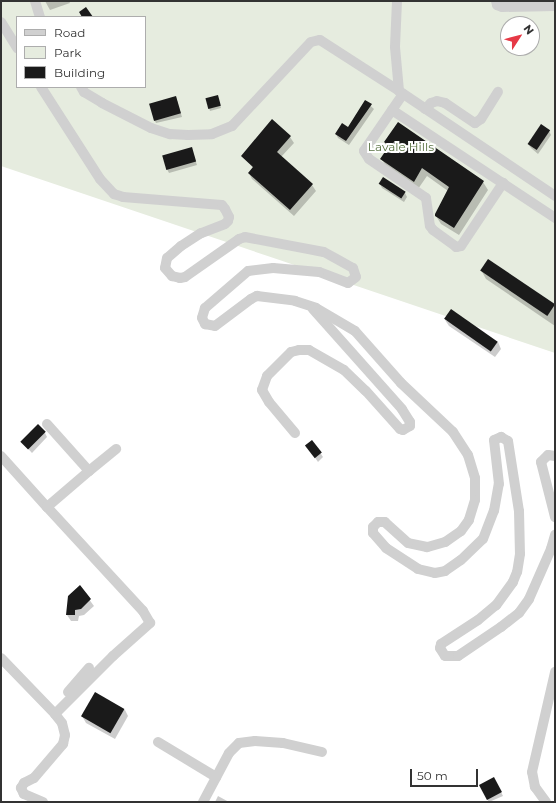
<!DOCTYPE html>
<html>
<head>
<meta charset="utf-8">
<style>
	body { margin:0 }
	#map { position:relative; width:556px; height:803px; overflow:hidden; background:#fff; font-family:Montserrat,sans-serif }
	div>[style] { position:absolute }
	[style*='--x'] { left:calc(var(--x)*1px); top:calc(var(--y)*1px); width:calc(var(--w)*1px); rotate:calc(var(--a)*1deg) }
	.green>* { inset:0; background:#e6ecdf }
	.shadow>* { inset:0; background:#0003 }
	.building>* { inset:0; background:#1a1a1a; transform-origin:0 0 }
	.minor>* { height:10px; margin:-5px; padding:0 5px; transform-origin:5px; border-radius:5px; background:#d0d0d0 }
	span { translate:-50% -50%; white-space:nowrap; text-align:center; line-height:1.15; -webkit-text-stroke:4px #fff; paint-order:stroke }
	.park-label { font-size:12px; color:#56703f }
	.frame { position:absolute; inset:0; border:2px solid #333; pointer-events:none }
	.legend { position:absolute; left:16px; top:16px; width:130px; height:72px; box-sizing:border-box; background:#fff; border:1px solid #adadad; margin:0; padding:5px 7px; list-style:none; font-size:12px; color:#333 }
	.legend li { display:flex; align-items:center; gap:8px; height:20px }
	.legend b { width:20px; border:1px solid #adadad }
	.north { position:absolute; left:500px; top:16px; width:40px; height:40px; box-sizing:border-box; background:#fff; border:1px solid #adadad; border-radius:50%; rotate:54deg; font-size:11px; font-weight:700; line-height:16px; text-align:center; color:#333 }
	.north::after { content:''; display:block; margin:auto; width:14px; height:18px; background:#e63946; clip-path:polygon(50% 0,100% 100%,50% 72%,0 100%) }
	.scale { position:absolute; left:410px; top:769px; width:68px; height:18px; box-sizing:border-box; border:2px solid #333; border-top:0; padding-left:5px; font-size:12px; line-height:14px; white-space:nowrap; color:#333; -webkit-text-stroke:3px #fff; paint-order:stroke }
</style>
</head>
<body>
<div id="map">
	<div class="green">
		<div style="clip-path:polygon(evenodd,1px 1px,555px 1px,555px 353px,1px 166px,1px 1px,17px 17px,145px 17px,145px 87px,17px 87px,17px 17px,1px 1px,508px 24px,532px 24px,532px 48px,508px 48px,508px 24px)"></div>
	</div>
	<div class="shadow">
		<div style="clip-path:polygon(45px 1px,69px 1px,70px 3px,50px 10px)"></div>
		<div style="clip-path:polygon(176px 97px,182px 117px,156px 123px,154px 119px)"></div>
		<div style="clip-path:polygon(218px 98px,221px 108px,210px 111px,206px 99px)"></div>
		<div style="clip-path:polygon(365px 101px,374px 109px,349px 145px,338px 138px,336px 134px,348px 128px)"></div>
		<div style="clip-path:polygon(549px 131px,551px 135px,538px 154px,531px 148px,528px 144px)"></div>
		<div style="clip-path:polygon(290px 137px,294px 143px,281px 157px,312px 185px,316px 191px,294px 216px,252px 179px,249px 173px,253px 168px,242px 156px)"></div>
		<div style="clip-path:polygon(385px 142px,483px 182px,488px 190px,459px 235px,441px 224px,436px 216px,448px 191px,427px 176px,418px 189px,386px 167px,382px 159px,388px 148px)"></div>
		<div style="clip-path:polygon(191px 148px,197px 165px,169px 173px,167px 169px)"></div>
		<div style="clip-path:polygon(380px 184px,405px 193px,407px 197px,404px 202px,382px 188px)"></div>
		<div style="clip-path:polygon(481px 270px,555px 307px,555px 326px,486px 279px)"></div>
		<div style="clip-path:polygon(445px 320px,498px 342px,501px 349px,495px 357px,449px 326px)"></div>
		<div style="clip-path:polygon(45px 433px,47px 437px,32px 453px,22px 442px)"></div>
		<div style="clip-path:polygon(309px 449px,321px 454px,323px 457px,318px 462px)"></div>
		<div style="clip-path:polygon(80px 587px,94px 606px,84px 615px,79px 616px,78px 621px,71px 621px,67px 615px)"></div>
		<div style="clip-path:polygon(125px 710px,128px 716px,115px 739px,86px 723px,82px 716px)"></div>
		<div style="clip-path:polygon(496px 782px,503px 796px,489px 802px,487px 799px)"></div>
		<div style="clip-path:polygon(218px 796px,229px 802px,215px 802px)"></div>
	</div>
	<div class="building">
		<div style="clip-path:polygon(86px 7px,93px 17px,82px 17px,79px 12px)"></div>
		<div style="left:218px;top:95px;width:11px;height:13px;rotate:75deg"></div>
		<div style="left:176px;top:96px;width:18px;height:28px;rotate:74deg"></div>
		<div style="clip-path:polygon(365px 100px,372px 104px,346px 141px,335px 134px,342px 123px,348px 127px)"></div>
		<div style="clip-path:polygon(272px 119px,291px 136px,277px 152px,313px 184px,290px 210px,248px 173px,253px 167px,241px 156px)"></div>
		<div style="clip-path:polygon(398px 122px,484px 181px,454px 228px,435px 216px,435px 214px,449px 187px,422px 168px,414px 182px,380px 159px,389px 146px,384px 142px)"></div>
		<div style="left:541px;top:124px;width:11px;height:24px;rotate:34deg"></div>
		<div style="left:192px;top:147px;width:15px;height:31px;rotate:74deg"></div>
		<div style="left:383px;top:177px;width:27px;height:8px;rotate:33deg"></div>
		<div style="left:488px;top:259px;width:81px;height:14px;rotate:34deg"></div>
		<div style="left:451px;top:309px;width:57px;height:12px;rotate:35deg"></div>
		<div style="left:38px;top:424px;width:11px;height:25px;rotate:45deg"></div>
		<div style="left:312px;top:440px;width:16px;height:9px;rotate:52deg"></div>
		<div style="clip-path:polygon(80px 585px,91px 599px,81px 609px,75px 610px,75px 615px,66px 615px,68px 596px)"></div>
		<div style="left:95px;top:692px;width:34px;height:28px;rotate:30deg"></div>
		<div style="left:494px;top:777px;width:17px;height:17px;rotate:62deg"></div>
	</div>
	<div class="minor">
		<div style="--x:35;--y:1;--w:17;--a:73"></div>
		<div style="--x:397;--y:1;--w:46;--a:92.5"></div>
		<div style="--x:395;--y:47;--w:44;--a:84.8"></div>
		<div style="--x:399;--y:91;--w:188;--a:33.9"></div>
		<div style="--x:496;--y:1;--w:4;--a:76"></div>
		<div style="--x:497;--y:5;--w:5;--a:22"></div>
		<div style="--x:502;--y:7;--w:53;--a:-1.1"></div>
		<div style="--x:1;--y:22;--w:31;--a:58"></div>
		<div style="--x:41;--y:87;--w:109;--a:57.3"></div>
		<div style="--x:100;--y:179;--w:21;--a:47"></div>
		<div style="--x:114;--y:194;--w:9;--a:18"></div>
		<div style="--x:123;--y:197;--w:99;--a:4.6"></div>
		<div style="--x:222;--y:205;--w:5;--a:53"></div>
		<div style="--x:225;--y:209;--w:9;--a:63"></div>
		<div style="--x:229;--y:217;--w:4;--a:104"></div>
		<div style="--x:228;--y:221;--w:4;--a:135"></div>
		<div style="--x:225;--y:224;--w:26;--a:159"></div>
		<div style="--x:201;--y:233;--w:24;--a:147"></div>
		<div style="--x:181;--y:246;--w:18;--a:139"></div>
		<div style="--x:167;--y:258;--w:10;--a:101"></div>
		<div style="--x:165;--y:268;--w:11;--a:49"></div>
		<div style="--x:172;--y:276;--w:8;--a:14"></div>
		<div style="--x:180;--y:278;--w:5;--a:-11"></div>
		<div style="--x:185;--y:277;--w:66;--a:-35.1"></div>
		<div style="--x:239;--y:239;--w:6;--a:-18"></div>
		<div style="--x:245;--y:237;--w:80;--a:10.8"></div>
		<div style="--x:324;--y:252;--w:33;--a:29"></div>
		<div style="--x:353;--y:268;--w:9;--a:72"></div>
		<div style="--x:356;--y:277;--w:10;--a:143"></div>
		<div style="--x:348;--y:283;--w:31;--a:-159"></div>
		<div style="--x:319;--y:272;--w:46;--a:-175"></div>
		<div style="--x:273;--y:268;--w:25;--a:173"></div>
		<div style="--x:248;--y:271;--w:57;--a:139.3"></div>
		<div style="--x:205;--y:308;--w:10;--a:107"></div>
		<div style="--x:202;--y:318;--w:7;--a:63"></div>
		<div style="--x:205;--y:324;--w:10;--a:11"></div>
		<div style="--x:215;--y:326;--w:45;--a:-36.9"></div>
		<div style="--x:251;--y:299;--w:7;--a:-27"></div>
		<div style="--x:257;--y:296;--w:38;--a:7"></div>
		<div style="--x:295;--y:301;--w:22;--a:18"></div>
		<div style="--x:316;--y:308;--w:45;--a:30.5"></div>
		<div style="--x:355;--y:331;--w:69;--a:48.5"></div>
		<div style="--x:401;--y:383;--w:71;--a:43.3"></div>
		<div style="--x:453;--y:432;--w:27;--a:57"></div>
		<div style="--x:468;--y:455;--w:24;--a:73"></div>
		<div style="--x:475;--y:478;--w:22;--a:90"></div>
		<div style="--x:475;--y:500;--w:21;--a:107"></div>
		<div style="--x:469;--y:520;--w:14;--a:126"></div>
		<div style="--x:461;--y:531;--w:19;--a:145"></div>
		<div style="--x:445;--y:542;--w:19;--a:164"></div>
		<div style="--x:427;--y:547;--w:19;--a:-168"></div>
		<div style="--x:408;--y:543;--w:31;--a:-138"></div>
		<div style="--x:385;--y:522;--w:7;--a:180"></div>
		<div style="--x:378;--y:522;--w:7;--a:135"></div>
		<div style="--x:373;--y:527;--w:6;--a:90"></div>
		<div style="--x:373;--y:533;--w:20;--a:49"></div>
		<div style="--x:386;--y:548;--w:38;--a:33"></div>
		<div style="--x:418;--y:569;--w:17;--a:13"></div>
		<div style="--x:435;--y:573;--w:10;--a:-11"></div>
		<div style="--x:445;--y:571;--w:19;--a:-35"></div>
		<div style="--x:461;--y:560;--w:30;--a:-44"></div>
		<div style="--x:483;--y:539;--w:30;--a:-69"></div>
		<div style="--x:494;--y:511;--w:27;--a:-80"></div>
		<div style="--x:499;--y:484;--w:44;--a:-96.5"></div>
		<div style="--x:494;--y:440;--w:8;--a:-23"></div>
		<div style="--x:501;--y:437;--w:8;--a:30"></div>
		<div style="--x:508;--y:441;--w:71;--a:81.1"></div>
		<div style="--x:519;--y:511;--w:43;--a:88.7"></div>
		<div style="--x:520;--y:554;--w:18;--a:99"></div>
		<div style="--x:517;--y:572;--w:11;--a:112"></div>
		<div style="--x:513;--y:582;--w:29;--a:126"></div>
		<div style="--x:496;--y:605;--w:23;--a:140"></div>
		<div style="--x:478;--y:620;--w:44;--a:147"></div>
		<div style="--x:441;--y:644;--w:4;--a:104"></div>
		<div style="--x:440;--y:648;--w:9;--a:58"></div>
		<div style="--x:445;--y:656;--w:13;--a:0"></div>
		<div style="--x:458;--y:656;--w:52;--a:-34"></div>
		<div style="--x:501;--y:627;--w:23;--a:-38"></div>
		<div style="--x:519;--y:613;--w:17;--a:-54"></div>
		<div style="--x:529;--y:599;--w:55;--a:-66.3"></div>
		<div style="--x:551;--y:549;--w:15;--a:-74"></div>
		<div style="--x:81;--y:87;--w:6;--a:59"></div>
		<div style="--x:84;--y:92;--w:21;--a:31"></div>
		<div style="--x:102;--y:103;--w:55;--a:27"></div>
		<div style="--x:151;--y:128;--w:20;--a:18"></div>
		<div style="--x:170;--y:134;--w:18;--a:3"></div>
		<div style="--x:188;--y:135;--w:24;--a:-2"></div>
		<div style="--x:212;--y:134;--w:22;--a:-22"></div>
		<div style="--x:232;--y:126;--w:115;--a:-46.8"></div>
		<div style="--x:311;--y:42;--w:9;--a:-13"></div>
		<div style="--x:320;--y:40;--w:94;--a:32.8"></div>
		<div style="--x:403;--y:94;--w:69;--a:124.4"></div>
		<div style="--x:364;--y:151;--w:9;--a:58"></div>
		<div style="--x:369;--y:159;--w:69;--a:34.4"></div>
		<div style="--x:426;--y:198;--w:28;--a:82"></div>
		<div style="--x:430;--y:226;--w:5;--a:53"></div>
		<div style="--x:433;--y:230;--w:29;--a:36"></div>
		<div style="--x:456;--y:247;--w:5;--a:-11"></div>
		<div style="--x:461;--y:246;--w:76;--a:-56.3"></div>
		<div style="--x:425;--y:109;--w:8;--a:-45"></div>
		<div style="--x:431;--y:103;--w:6;--a:-18"></div>
		<div style="--x:437;--y:101;--w:8;--a:14"></div>
		<div style="--x:445;--y:103;--w:36;--a:34"></div>
		<div style="--x:475;--y:123;--w:7;--a:-34"></div>
		<div style="--x:481;--y:119;--w:32;--a:-58"></div>
		<div style="--x:392;--y:110;--w:196;--a:33.5"></div>
		<div style="--x:295;--y:433;--w:40;--a:-130"></div>
		<div style="--x:269;--y:402;--w:14;--a:-120"></div>
		<div style="--x:262;--y:390;--w:15;--a:-70"></div>
		<div style="--x:267;--y:376;--w:34;--a:-45"></div>
		<div style="--x:291;--y:352;--w:8;--a:-14"></div>
		<div style="--x:299;--y:350;--w:10;--a:0"></div>
		<div style="--x:309;--y:350;--w:40;--a:29.7"></div>
		<div style="--x:344;--y:370;--w:30;--a:44"></div>
		<div style="--x:366;--y:391;--w:51;--a:48.2"></div>
		<div style="--x:400;--y:429;--w:3;--a:18"></div>
		<div style="--x:403;--y:430;--w:8;--a:-30"></div>
		<div style="--x:410;--y:426;--w:4;--a:-90"></div>
		<div style="--x:410;--y:422;--w:15;--a:-122"></div>
		<div style="--x:402;--y:409;--w:134;--a:-131.7"></div>
		<div style="--x:1;--y:456;--w:69;--a:48"></div>
		<div style="--x:555;--y:456;--w:7;--a:-172"></div>
		<div style="--x:548;--y:455;--w:10;--a:135"></div>
		<div style="--x:541;--y:462;--w:57;--a:75.7"></div>
		<div style="--x:89;--y:471;--w:35;--a:-39"></div>
		<div style="--x:1;--y:658;--w:78;--a:46"></div>
		<div style="--x:68;--y:692;--w:32;--a:-49"></div>
		<div style="--x:158;--y:742;--w:68;--a:31.1"></div>
		<div style="--x:43;--y:802;--w:21;--a:-157"></div>
		<div style="--x:24;--y:794;--w:7;--a:-117"></div>
		<div style="--x:21;--y:788;--w:6;--a:-59"></div>
		<div style="--x:24;--y:783;--w:11;--a:-27"></div>
		<div style="--x:34;--y:778;--w:45;--a:-49.5"></div>
		<div style="--x:63;--y:744;--w:9;--a:-77"></div>
		<div style="--x:65;--y:735;--w:12;--a:-104"></div>
		<div style="--x:62;--y:723;--w:11;--a:-128"></div>
		<div style="--x:55;--y:714;--w:82;--a:-45"></div>
		<div style="--x:113;--y:656;--w:50;--a:-41.7"></div>
		<div style="--x:150;--y:623;--w:14;--a:-120"></div>
		<div style="--x:143;--y:611;--w:142;--a:-132.7"></div>
		<div style="--x:47;--y:507;--w:55;--a:-40.6"></div>
		<div style="--x:89;--y:471;--w:63;--a:-131.8"></div>
		<div style="--x:203;--y:802;--w:55;--a:-62"></div>
		<div style="--x:229;--y:753;--w:14;--a:-45"></div>
		<div style="--x:239;--y:743;--w:16;--a:-7"></div>
		<div style="--x:255;--y:741;--w:28;--a:4"></div>
		<div style="--x:283;--y:743;--w:40;--a:13"></div>
		<div style="--x:546;--y:802;--w:19;--a:-126"></div>
		<div style="--x:535;--y:787;--w:15;--a:-101"></div>
		<div style="--x:532;--y:772;--w:103;--a:-77"></div>
	</div>
	<div class="park-label">
		<span style="left:401px;top:147px">Lavale Hills</span>
	</div>
	<div class="frame"></div>
	<ul class="legend">
	<li><b style="height:5px;background:#d0d0d0"></b>Road</li>
	<li><b style="height:11px;background:#e6ecdf"></b>Park</li>
	<li><b style="height:11px;background:#1a1a1a"></b>Building</li>
	</ul>
	<div class="north">N</div>
	<div class="scale">50 m</div>
</div>
</body>
</html>
